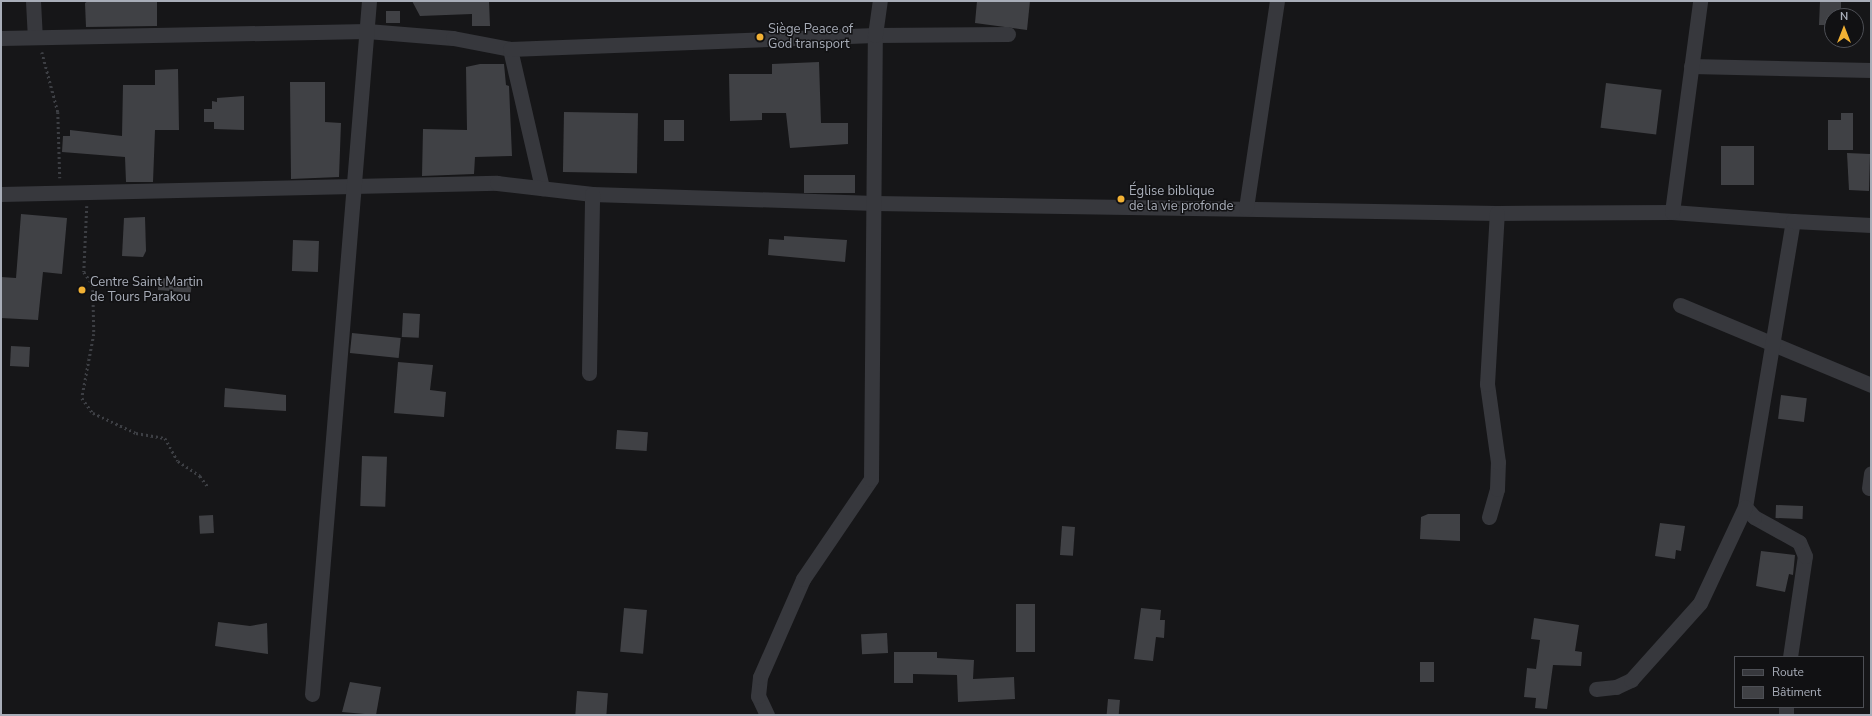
<!DOCTYPE html>
<html>
<head>
<meta charset="utf-8">
<style>
	body { margin:0 }
	#map { position:relative; width:1872px; height:716px; overflow:hidden; background:#161618; font-family:"Nunito Sans",sans-serif }
	div>[style] { position:absolute }
	[style*='--x'] { left:calc(var(--x)*1px); top:calc(var(--y)*1px); width:calc(var(--w)*1px); rotate:calc(var(--a)*1deg) }
	.building>* { inset:0; background:#404145; transform-origin:0 0 }
	.path>* { height:2.5px; margin-top:-1.25px; transform-origin:0; background:repeating-linear-gradient(90deg,#3d3f44 0 2px,transparent 0 5px) }
	.minor>* { height:15px; margin:-7.5px; padding:0 7.5px; transform-origin:7.5px; border-radius:7.5px; background:#37383d }
	.dots>* { width:11px; height:11px; translate:-50% -50%; box-sizing:border-box; border:2px solid #111113; border-radius:50% }
	span { translate:-50% -50%; white-space:nowrap; text-align:center; line-height:1.15; -webkit-text-stroke:3px #111113; paint-order:stroke }
	.poi-label { font-size:13px; color:#a8adb8 }
	.left { translate:0 -50%; text-align:left }
	.frame { position:absolute; inset:0; border:2px solid #a8adb8; pointer-events:none }
	.legend { position:absolute; left:1734px; top:656px; width:130px; height:52px; box-sizing:border-box; background:#111113; border:1px solid #4d4f55; margin:0; padding:5px 7px; list-style:none; font-size:12px; color:#a8adb8 }
	.legend li { display:flex; align-items:center; gap:8px; height:20px }
	.legend b { width:20px; border:1px solid #4d4f55 }
	.north { position:absolute; left:1824px; top:8px; width:40px; height:40px; box-sizing:border-box; background:#111113; border:1px solid #4d4f55; border-radius:50%; rotate:0deg; font-size:11px; font-weight:700; line-height:16px; text-align:center; color:#a8adb8 }
	.north::after { content:''; display:block; margin:auto; width:14px; height:18px; background:#f2b134; clip-path:polygon(50% 0,100% 100%,50% 72%,0 100%) }
</style>
</head>
<body>
<div id="map">
	<div class="building">
		<div style="clip-path:polygon(88px 1px,157px 1px,157px 26px,86px 27px,85px 3px)"></div>
		<div style="clip-path:polygon(412px 1px,489px 1px,490px 26px,472px 26px,472px 14px,420px 16px)"></div>
		<div style="clip-path:polygon(977px 1px,1030px 1px,1027px 30px,975px 23px)"></div>
		<div style="clip-path:polygon(1820px 1px,1841px 1px,1841px 16px,1832px 16px,1832px 25px,1819px 25px)"></div>
		<div style="left:386px;top:11px;width:14px;height:12px"></div>
		<div style="clip-path:polygon(819px 62px,821px 123px,848px 123px,848px 144px,790px 148px,786px 113px,762px 113px,762px 120px,730px 121px,729px 74px,772px 74px,772px 64px)"></div>
		<div style="clip-path:polygon(480px 64px,504px 64px,506px 85px,509px 86px,512px 156px,475px 157px,474px 174px,422px 176px,423px 129px,467px 130px,466px 67px)"></div>
		<div style="clip-path:polygon(178px 69px,179px 130px,155px 130px,153px 182px,126px 182px,125px 157px,62px 152px,63px 136px,70px 136px,70px 130px,122px 136px,123px 85px,155px 85px,155px 70px)"></div>
		<div style="clip-path:polygon(290px 82px,325px 82px,325px 122px,341px 123px,339px 177px,291px 179px)"></div>
		<div style="left:1606px;top:83px;width:56px;height:45px;rotate:7deg"></div>
		<div style="clip-path:polygon(244px 96px,244px 130px,214px 129px,214px 122px,204px 122px,204px 109px,212px 109px,212px 101px,217px 102px,217px 98px)"></div>
		<div style="left:564px;top:112px;width:74px;height:60px;rotate:1deg"></div>
		<div style="clip-path:polygon(1841px 113px,1853px 113px,1853px 150px,1828px 150px,1828px 120px,1841px 120px)"></div>
		<div style="left:664px;top:120px;width:20px;height:21px"></div>
		<div style="left:1721px;top:146px;width:33px;height:39px"></div>
		<div style="clip-path:polygon(1847px 153px,1870px 154px,1869px 191px,1849px 190px)"></div>
		<div style="left:855px;top:175px;width:18px;height:51px;rotate:90deg"></div>
		<div style="clip-path:polygon(21px 214px,67px 218px,62px 274px,43px 272px,38px 320px,1px 318px,1px 277px,16px 278px)"></div>
		<div style="clip-path:polygon(145px 217px,146px 251px,143px 257px,122px 256px,124px 218px)"></div>
		<div style="clip-path:polygon(784px 236px,847px 240px,845px 262px,768px 255px,769px 239px,784px 240px)"></div>
		<div style="left:293px;top:240px;width:26px;height:31px;rotate:2deg"></div>
		<div style="left:159px;top:278px;width:33px;height:12px;rotate:5deg"></div>
		<div style="left:403px;top:313px;width:17px;height:24px;rotate:3deg"></div>
		<div style="left:352px;top:333px;width:49px;height:20px;rotate:6deg"></div>
		<div style="left:11px;top:346px;width:19px;height:20px;rotate:3deg"></div>
		<div style="clip-path:polygon(398px 362px,433px 365px,430px 390px,446px 392px,444px 417px,394px 413px)"></div>
		<div style="clip-path:polygon(225px 388px,286px 395px,286px 411px,224px 407px)"></div>
		<div style="left:1781px;top:395px;width:26px;height:24px;rotate:7deg"></div>
		<div style="left:617px;top:430px;width:31px;height:19px;rotate:4deg"></div>
		<div style="left:362px;top:456px;width:25px;height:50px;rotate:2deg"></div>
		<div style="left:1776px;top:505px;width:27px;height:13px;rotate:2deg"></div>
		<div style="clip-path:polygon(1428px 514px,1460px 514px,1460px 541px,1420px 539px,1421px 517px)"></div>
		<div style="left:213px;top:515px;width:18px;height:14px;rotate:87deg"></div>
		<div style="clip-path:polygon(1660px 523px,1685px 526px,1681px 551px,1676px 550px,1675px 559px,1655px 556px)"></div>
		<div style="left:1062px;top:526px;width:13px;height:29px;rotate:4deg"></div>
		<div style="clip-path:polygon(1761px 551px,1795px 555px,1793px 575px,1789px 574px,1785px 592px,1756px 586px)"></div>
		<div style="left:1016px;top:604px;width:19px;height:48px"></div>
		<div style="left:624px;top:608px;width:23px;height:44px;rotate:5deg"></div>
		<div style="clip-path:polygon(1141px 608px,1161px 610px,1160px 620px,1165px 620px,1164px 638px,1156px 637px,1153px 661px,1134px 659px)"></div>
		<div style="clip-path:polygon(1534px 618px,1579px 625px,1575px 651px,1582px 652px,1581px 666px,1553px 665px,1547px 709px,1535px 708px,1536px 698px,1524px 697px,1527px 668px,1536px 669px,1540px 640px,1531px 639px)"></div>
		<div style="clip-path:polygon(218px 622px,250px 626px,267px 623px,268px 654px,215px 646px)"></div>
		<div style="left:887px;top:633px;width:20px;height:26px;rotate:87deg"></div>
		<div style="clip-path:polygon(894px 652px,937px 652px,937px 658px,974px 660px,973px 679px,1014px 677px,1015px 699px,958px 702px,957px 675px,913px 674px,913px 683px,894px 683px)"></div>
		<div style="left:1420px;top:662px;width:14px;height:20px"></div>
		<div style="clip-path:polygon(350px 682px,381px 687px,376px 715px,342px 712px)"></div>
		<div style="left:577px;top:691px;width:31px;height:24px;rotate:4deg"></div>
		<div style="left:1108px;top:699px;width:12px;height:16px;rotate:5deg"></div>
	</div>
	<div class="path">
		<div style="--x:42;--y:52;--w:62;--a:75.1"></div>
		<div style="--x:58;--y:112;--w:66;--a:88.3"></div>
		<div style="--x:87;--y:206;--w:66;--a:92.6"></div>
		<div style="--x:84;--y:272;--w:16;--a:55"></div>
		<div style="--x:93;--y:285;--w:49;--a:88.8"></div>
		<div style="--x:94;--y:334;--w:65;--a:100.6"></div>
		<div style="--x:82;--y:398;--w:19;--a:54"></div>
		<div style="--x:93;--y:413;--w:47;--a:24.9"></div>
		<div style="--x:136;--y:433;--w:29;--a:10"></div>
		<div style="--x:165;--y:438;--w:26;--a:61"></div>
		<div style="--x:178;--y:461;--w:27;--a:34"></div>
		<div style="--x:200;--y:476;--w:15;--a:53"></div>
	</div>
	<div class="minor">
		<div style="--x:33;--y:1;--w:36;--a:87"></div>
		<div style="--x:1;--y:38;--w:366;--a:-1.1"></div>
		<div style="--x:367;--y:31;--w:86;--a:4.7"></div>
		<div style="--x:453;--y:38;--w:58;--a:10.9"></div>
		<div style="--x:510;--y:49;--w:143;--a:77"></div>
		<div style="--x:510;--y:49;--w:365;--a:-2.2"></div>
		<div style="--x:875;--y:35;--w:133;--a:-0.4"></div>
		<div style="--x:1691;--y:66;--w:180;--a:1.3"></div>
		<div style="--x:1;--y:194;--w:496;--a:-1.3"></div>
		<div style="--x:497;--y:183;--w:96;--a:6.6"></div>
		<div style="--x:592;--y:194;--w:283;--a:1.8"></div>
		<div style="--x:875;--y:203;--w:622;--a:0.92"></div>
		<div style="--x:1497;--y:213;--w:175;--a:-0.3"></div>
		<div style="--x:1672;--y:212;--w:121;--a:4.3"></div>
		<div style="--x:1246;--y:208;--w:209;--a:-81.5"></div>
		<div style="--x:1672;--y:212;--w:213;--a:-82.4"></div>
		<div style="--x:1680;--y:305;--w:207;--a:22.7"></div>
		<div style="--x:589;--y:373;--w:179;--a:-89"></div>
		<div style="--x:1869;--y:488;--w:15;--a:-82"></div>
		<div style="--x:1489;--y:517;--w:29;--a:-74"></div>
		<div style="--x:1497;--y:489;--w:27;--a:-88"></div>
		<div style="--x:1498;--y:462;--w:79;--a:-98"></div>
		<div style="--x:1487;--y:384;--w:171;--a:-86.7"></div>
		<div style="--x:1790;--y:657;--w:102;--a:-81.6"></div>
		<div style="--x:1805;--y:556;--w:15;--a:-113"></div>
		<div style="--x:1799;--y:542;--w:51;--a:-150.9"></div>
		<div style="--x:1754;--y:517;--w:13;--a:-132"></div>
		<div style="--x:1745;--y:507;--w:290;--a:-80.5"></div>
		<div style="--x:1793;--y:221;--w:78;--a:2.9"></div>
		<div style="--x:1596;--y:689;--w:20;--a:-6"></div>
		<div style="--x:1616;--y:687;--w:17;--a:-25"></div>
		<div style="--x:1631;--y:680;--w:103;--a:-48.1"></div>
		<div style="--x:1700;--y:603;--w:106;--a:-64.9"></div>
		<div style="--x:312;--y:694;--w:695;--a:-85.3"></div>
		<div style="--x:767;--y:715;--w:21;--a:-115"></div>
		<div style="--x:758;--y:696;--w:19;--a:-84"></div>
		<div style="--x:760;--y:677;--w:107;--a:-66.3"></div>
		<div style="--x:803;--y:579;--w:121;--a:-55.8"></div>
		<div style="--x:871;--y:479;--w:444;--a:-89.5"></div>
		<div style="--x:875;--y:35;--w:34;--a:-82"></div>
		<div style="--x:1786;--y:715;--w:8;--a:-90"></div>
	</div>
	<div class="dots">
		<div style="left:760px;top:37px;background:#f2b134"></div>
		<div style="left:1121px;top:199px;background:#f2b134"></div>
		<div style="left:82px;top:290px;background:#f2b134"></div>
	</div>
	<div class="poi-label">
		<span class="left" style="left:768px;top:37px">Siège Peace of<br>God transport</span>
		<span class="left" style="left:1129px;top:199px">Église biblique<br>de la vie profonde</span>
		<span class="left" style="left:90px;top:290px">Centre Saint Martin<br>de Tours Parakou</span>
	</div>
	<div class="frame"></div>
	<ul class="legend">
	<li><b style="height:5px;background:#37383d"></b>Route</li>
	<li><b style="height:11px;background:#404145"></b>Bâtiment</li>
	</ul>
	<div class="north">N</div>
</div>
</body>
</html>
